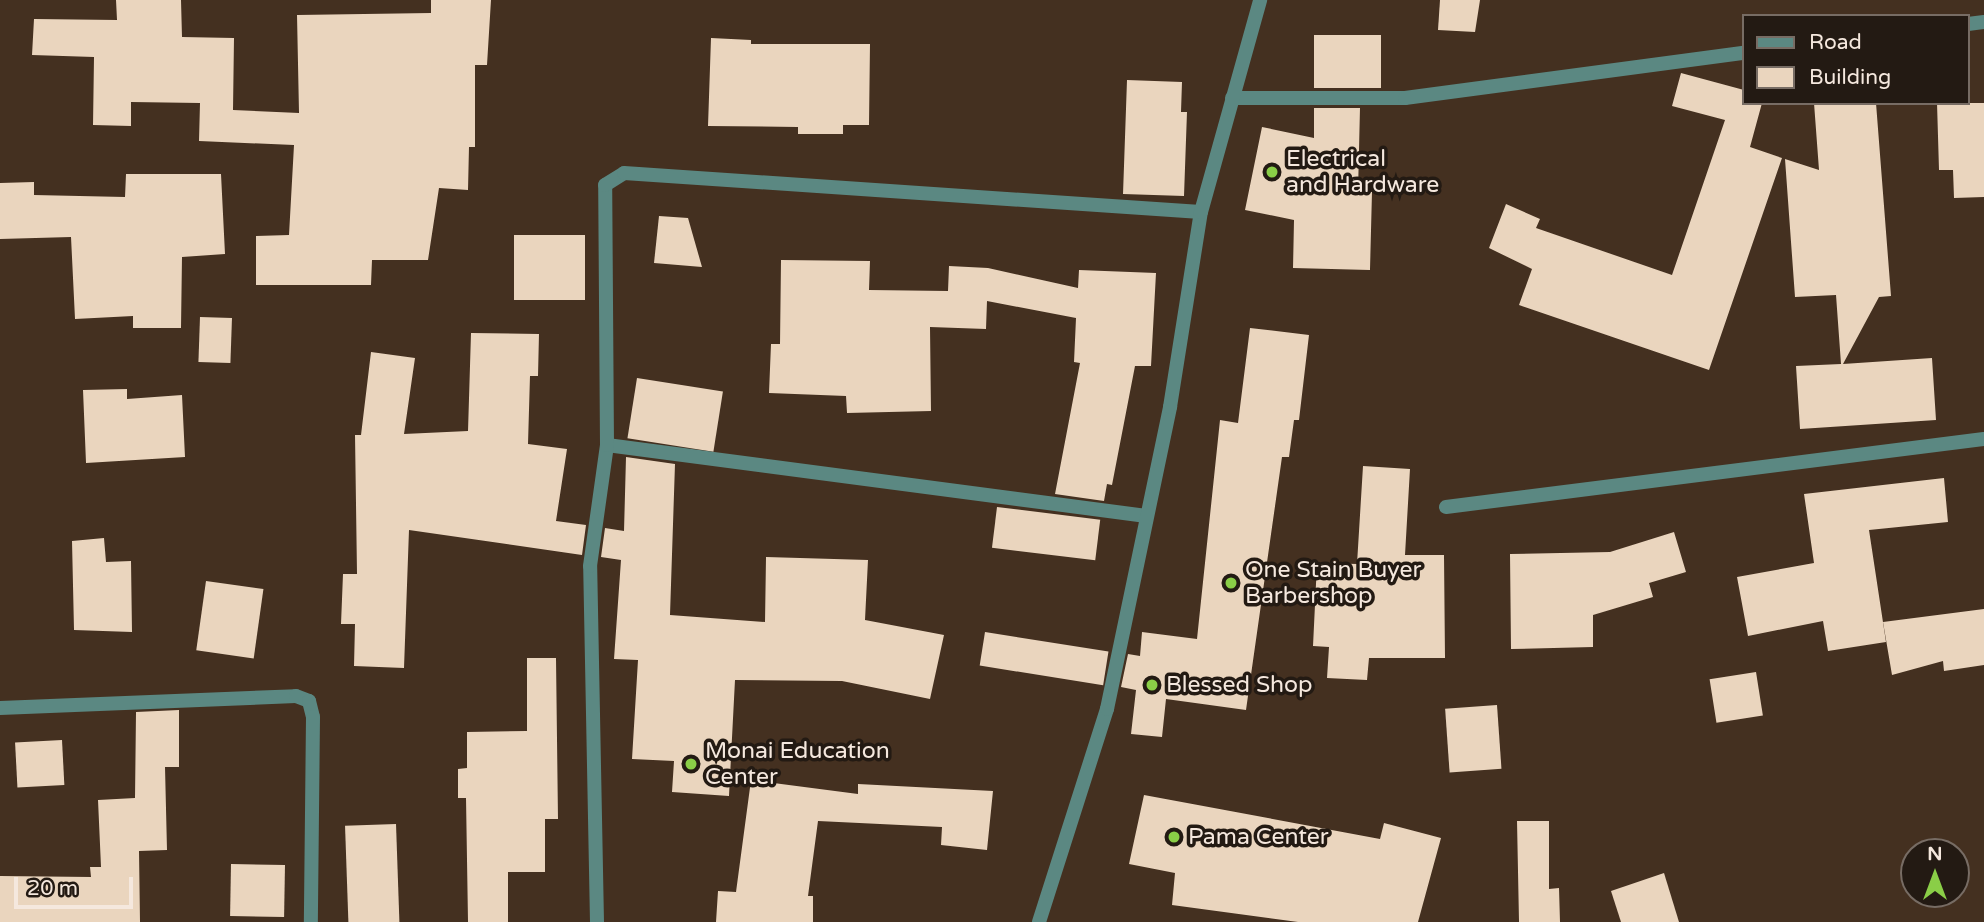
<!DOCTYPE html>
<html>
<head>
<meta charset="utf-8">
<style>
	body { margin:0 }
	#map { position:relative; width:1984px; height:922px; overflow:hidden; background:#443020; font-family:"Varela Round",sans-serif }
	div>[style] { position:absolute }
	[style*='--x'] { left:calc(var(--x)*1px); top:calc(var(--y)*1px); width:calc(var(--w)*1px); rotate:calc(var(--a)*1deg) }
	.building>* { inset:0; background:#ead5be; transform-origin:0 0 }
	.minor>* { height:14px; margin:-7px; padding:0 7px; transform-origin:7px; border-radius:7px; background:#5b8882 }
	.dots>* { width:19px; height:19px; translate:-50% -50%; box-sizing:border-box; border:4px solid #231a13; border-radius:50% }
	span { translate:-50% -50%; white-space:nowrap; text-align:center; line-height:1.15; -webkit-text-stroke:7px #231a13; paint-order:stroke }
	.poi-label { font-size:23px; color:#f5e8de }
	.left { translate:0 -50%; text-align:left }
	.legend { position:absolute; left:1742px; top:14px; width:228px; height:91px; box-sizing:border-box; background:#231a13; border:2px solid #776c64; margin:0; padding:9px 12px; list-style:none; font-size:21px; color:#f5e8de }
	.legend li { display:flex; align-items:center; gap:14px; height:35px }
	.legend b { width:35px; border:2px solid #776c64 }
	.north { position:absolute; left:1900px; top:838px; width:70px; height:70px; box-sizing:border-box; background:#231a13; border:2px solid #776c64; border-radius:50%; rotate:0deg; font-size:19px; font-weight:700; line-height:28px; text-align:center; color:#f5e8de }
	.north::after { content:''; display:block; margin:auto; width:24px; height:32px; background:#8ace47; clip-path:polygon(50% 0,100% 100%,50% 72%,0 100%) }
	.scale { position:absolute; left:14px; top:877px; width:119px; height:32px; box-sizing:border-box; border:4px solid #f5e8de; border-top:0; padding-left:9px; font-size:21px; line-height:24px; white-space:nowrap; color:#f5e8de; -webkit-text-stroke:5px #231a13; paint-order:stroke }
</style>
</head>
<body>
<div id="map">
	<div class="building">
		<div style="clip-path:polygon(116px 0,181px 0,182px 37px,234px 38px,233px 110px,299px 113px,297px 15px,431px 13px,431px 0,491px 0,487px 65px,475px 65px,475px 147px,469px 147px,468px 190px,439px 188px,428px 260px,372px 260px,371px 285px,256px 285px,256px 236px,289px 235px,294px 145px,199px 141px,200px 103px,131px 102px,131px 126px,93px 125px,94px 57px,32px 55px,34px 19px,117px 20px)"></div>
		<div style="clip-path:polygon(1440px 0,1480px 0,1475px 32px,1438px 30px)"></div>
		<div style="left:1381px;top:35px;width:53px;height:67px;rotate:90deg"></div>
		<div style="clip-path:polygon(711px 38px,751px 40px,751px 44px,870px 44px,869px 125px,843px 125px,843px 134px,798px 134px,798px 127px,708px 126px)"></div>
		<div style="clip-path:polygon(1681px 73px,1744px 90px,1744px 103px,1762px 103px,1750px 147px,1782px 158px,1709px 370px,1519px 305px,1532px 269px,1489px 248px,1506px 204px,1540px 219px,1536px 228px,1672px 275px,1725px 120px,1672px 106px)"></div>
		<div style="clip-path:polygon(1127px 80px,1182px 82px,1181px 112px,1187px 112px,1184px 196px,1123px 194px)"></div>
		<div style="clip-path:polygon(1814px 103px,1876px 103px,1891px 296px,1879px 297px,1843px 364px,1932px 358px,1936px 420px,1800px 429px,1796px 366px,1841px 364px,1836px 295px,1795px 297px,1785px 159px,1819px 170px)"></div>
		<div style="clip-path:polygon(1937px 103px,1984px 103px,1984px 197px,1954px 198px,1953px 170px,1939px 170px)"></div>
		<div style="clip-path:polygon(1314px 108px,1360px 108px,1358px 192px,1372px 192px,1370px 270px,1293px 268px,1294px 220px,1245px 210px,1262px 127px,1314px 138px)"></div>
		<div style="clip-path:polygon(126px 174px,221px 174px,225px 254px,182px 257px,181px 328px,133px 328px,133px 316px,75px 319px,71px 237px,0 239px,0 183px,34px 182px,34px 195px,125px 197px)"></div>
		<div style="clip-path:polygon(659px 216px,688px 218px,702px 267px,654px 263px)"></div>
		<div style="left:514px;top:235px;width:71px;height:65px"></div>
		<div style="clip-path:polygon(781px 260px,870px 261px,869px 290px,948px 291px,949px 266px,988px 268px,1078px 288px,1079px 270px,1156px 273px,1151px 366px,1135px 366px,1112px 485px,1107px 484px,1104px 501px,1055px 494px,1080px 363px,1074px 362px,1076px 318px,987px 301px,986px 329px,930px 327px,931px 411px,847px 413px,846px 396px,769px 393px,771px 344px,780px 344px)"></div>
		<div style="left:200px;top:317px;width:32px;height:45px;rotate:2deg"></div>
		<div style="clip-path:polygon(1250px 328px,1309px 335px,1299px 420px,1294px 420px,1289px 457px,1282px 457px,1246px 710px,1166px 699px,1162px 737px,1131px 734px,1136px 690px,1121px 687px,1128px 654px,1140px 656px,1142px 632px,1197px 639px,1220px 420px,1238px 423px)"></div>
		<div style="clip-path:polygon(471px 333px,539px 334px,538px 376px,530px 376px,528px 444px,567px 449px,556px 521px,586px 525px,582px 555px,409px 530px,404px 668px,354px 666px,355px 624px,341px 624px,343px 574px,357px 574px,355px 435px,361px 435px,371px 352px,415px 358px,404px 434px,468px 431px)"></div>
		<div style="left:637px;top:378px;width:87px;height:61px;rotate:9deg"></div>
		<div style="clip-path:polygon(127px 389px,127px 399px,182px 395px,185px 457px,86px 463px,83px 390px)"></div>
		<div style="clip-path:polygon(626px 457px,675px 464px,670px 615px,765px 622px,766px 557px,868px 560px,865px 620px,944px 635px,930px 699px,842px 681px,735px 680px,729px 796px,672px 792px,674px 761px,632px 759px,638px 660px,614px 659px,621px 560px,601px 557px,605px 528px,624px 531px)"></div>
		<div style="clip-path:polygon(1363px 466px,1410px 469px,1405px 555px,1444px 555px,1445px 658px,1369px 658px,1367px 680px,1327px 678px,1329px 647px,1313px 646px,1317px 563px,1357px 564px)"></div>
		<div style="clip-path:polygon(1944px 478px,1948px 522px,1869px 530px,1886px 642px,1828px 651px,1823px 621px,1748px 636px,1737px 577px,1814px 563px,1804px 494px)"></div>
		<div style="left:997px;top:507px;width:104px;height:41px;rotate:7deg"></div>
		<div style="clip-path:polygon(1674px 532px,1686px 572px,1649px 583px,1653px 597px,1593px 615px,1593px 647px,1511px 649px,1510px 554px,1610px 552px)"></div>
		<div style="clip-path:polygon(104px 538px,106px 562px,131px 561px,132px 632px,74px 630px,72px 541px)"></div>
		<div style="left:206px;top:581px;width:58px;height:70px;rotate:8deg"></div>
		<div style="clip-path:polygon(1984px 609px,1984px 665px,1944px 671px,1943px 661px,1892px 675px,1883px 622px)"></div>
		<div style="left:985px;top:632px;width:125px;height:34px;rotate:9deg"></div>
		<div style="clip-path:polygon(527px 658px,556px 658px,558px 819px,545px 819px,545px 872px,508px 872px,508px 922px,468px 922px,466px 798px,458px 798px,458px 769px,467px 768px,467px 732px,527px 731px)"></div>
		<div style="left:1756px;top:672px;width:44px;height:47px;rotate:81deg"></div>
		<div style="left:1497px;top:705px;width:64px;height:52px;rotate:86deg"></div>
		<div style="clip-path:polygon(179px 710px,179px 767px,165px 767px,167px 850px,139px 851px,140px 922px,0 922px,0 876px,91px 877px,90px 867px,101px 867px,98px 800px,135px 798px,136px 712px)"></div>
		<div style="left:62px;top:740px;width:45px;height:47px;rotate:87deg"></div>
		<div style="clip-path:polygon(751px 780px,858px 794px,858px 784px,993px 791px,987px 850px,941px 845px,942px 827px,818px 821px,808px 896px,813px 896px,813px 922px,716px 922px,718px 891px,736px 892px)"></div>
		<div style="clip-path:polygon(1144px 795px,1380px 839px,1384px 823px,1441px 838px,1418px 922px,1298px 922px,1172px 905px,1175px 873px,1129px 864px)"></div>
		<div style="clip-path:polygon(1517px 821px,1549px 821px,1549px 889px,1559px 888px,1560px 922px,1519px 922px)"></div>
		<div style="left:396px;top:824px;width:98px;height:51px;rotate:88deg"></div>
		<div style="left:231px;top:864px;width:54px;height:52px;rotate:1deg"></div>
		<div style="clip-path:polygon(1664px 873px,1679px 922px,1621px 922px,1611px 891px)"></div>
	</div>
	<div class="minor">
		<div style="--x:1968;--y:24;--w:16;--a:-7"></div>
		<div style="--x:1232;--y:98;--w:173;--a:0"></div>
		<div style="--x:1405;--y:98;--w:342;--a:-7.6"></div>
		<div style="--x:607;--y:445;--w:544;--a:7.5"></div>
		<div style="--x:1446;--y:507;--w:542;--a:-7.2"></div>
		<div style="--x:0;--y:708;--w:296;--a:-2.3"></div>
		<div style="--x:296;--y:696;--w:14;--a:21"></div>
		<div style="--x:309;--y:701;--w:16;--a:76"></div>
		<div style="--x:313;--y:717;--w:205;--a:90.6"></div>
		<div style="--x:597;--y:922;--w:356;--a:-91.1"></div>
		<div style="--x:590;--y:566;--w:122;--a:-82"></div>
		<div style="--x:607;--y:445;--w:260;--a:-90.4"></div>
		<div style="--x:605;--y:185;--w:22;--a:-32"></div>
		<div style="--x:624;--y:173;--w:578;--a:3.87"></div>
		<div style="--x:1039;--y:922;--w:224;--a:-72.3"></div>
		<div style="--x:1107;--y:709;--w:309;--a:-78.2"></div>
		<div style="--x:1170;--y:407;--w:197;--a:-81"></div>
		<div style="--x:1201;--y:212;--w:220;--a:-74.4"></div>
	</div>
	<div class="dots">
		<div style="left:1272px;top:172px;background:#8ace47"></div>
		<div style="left:1231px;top:583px;background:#8ace47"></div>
		<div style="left:1152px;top:685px;background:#8ace47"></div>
		<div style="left:691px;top:764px;background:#8ace47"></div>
		<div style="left:1174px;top:837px;background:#8ace47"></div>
	</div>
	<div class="poi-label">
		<span class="left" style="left:1286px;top:172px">Electrical<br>and Hardware</span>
		<span class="left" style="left:1245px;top:583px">One Stain Buyer<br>Barbershop</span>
		<span class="left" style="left:1166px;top:685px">Blessed Shop</span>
		<span class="left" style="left:705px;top:764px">Monai Education<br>Center</span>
		<span class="left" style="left:1188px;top:837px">Pama Center</span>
	</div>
	<ul class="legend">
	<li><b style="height:9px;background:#5b8882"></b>Road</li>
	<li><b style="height:19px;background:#ead5be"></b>Building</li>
	</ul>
	<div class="north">N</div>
	<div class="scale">20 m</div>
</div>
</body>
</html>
